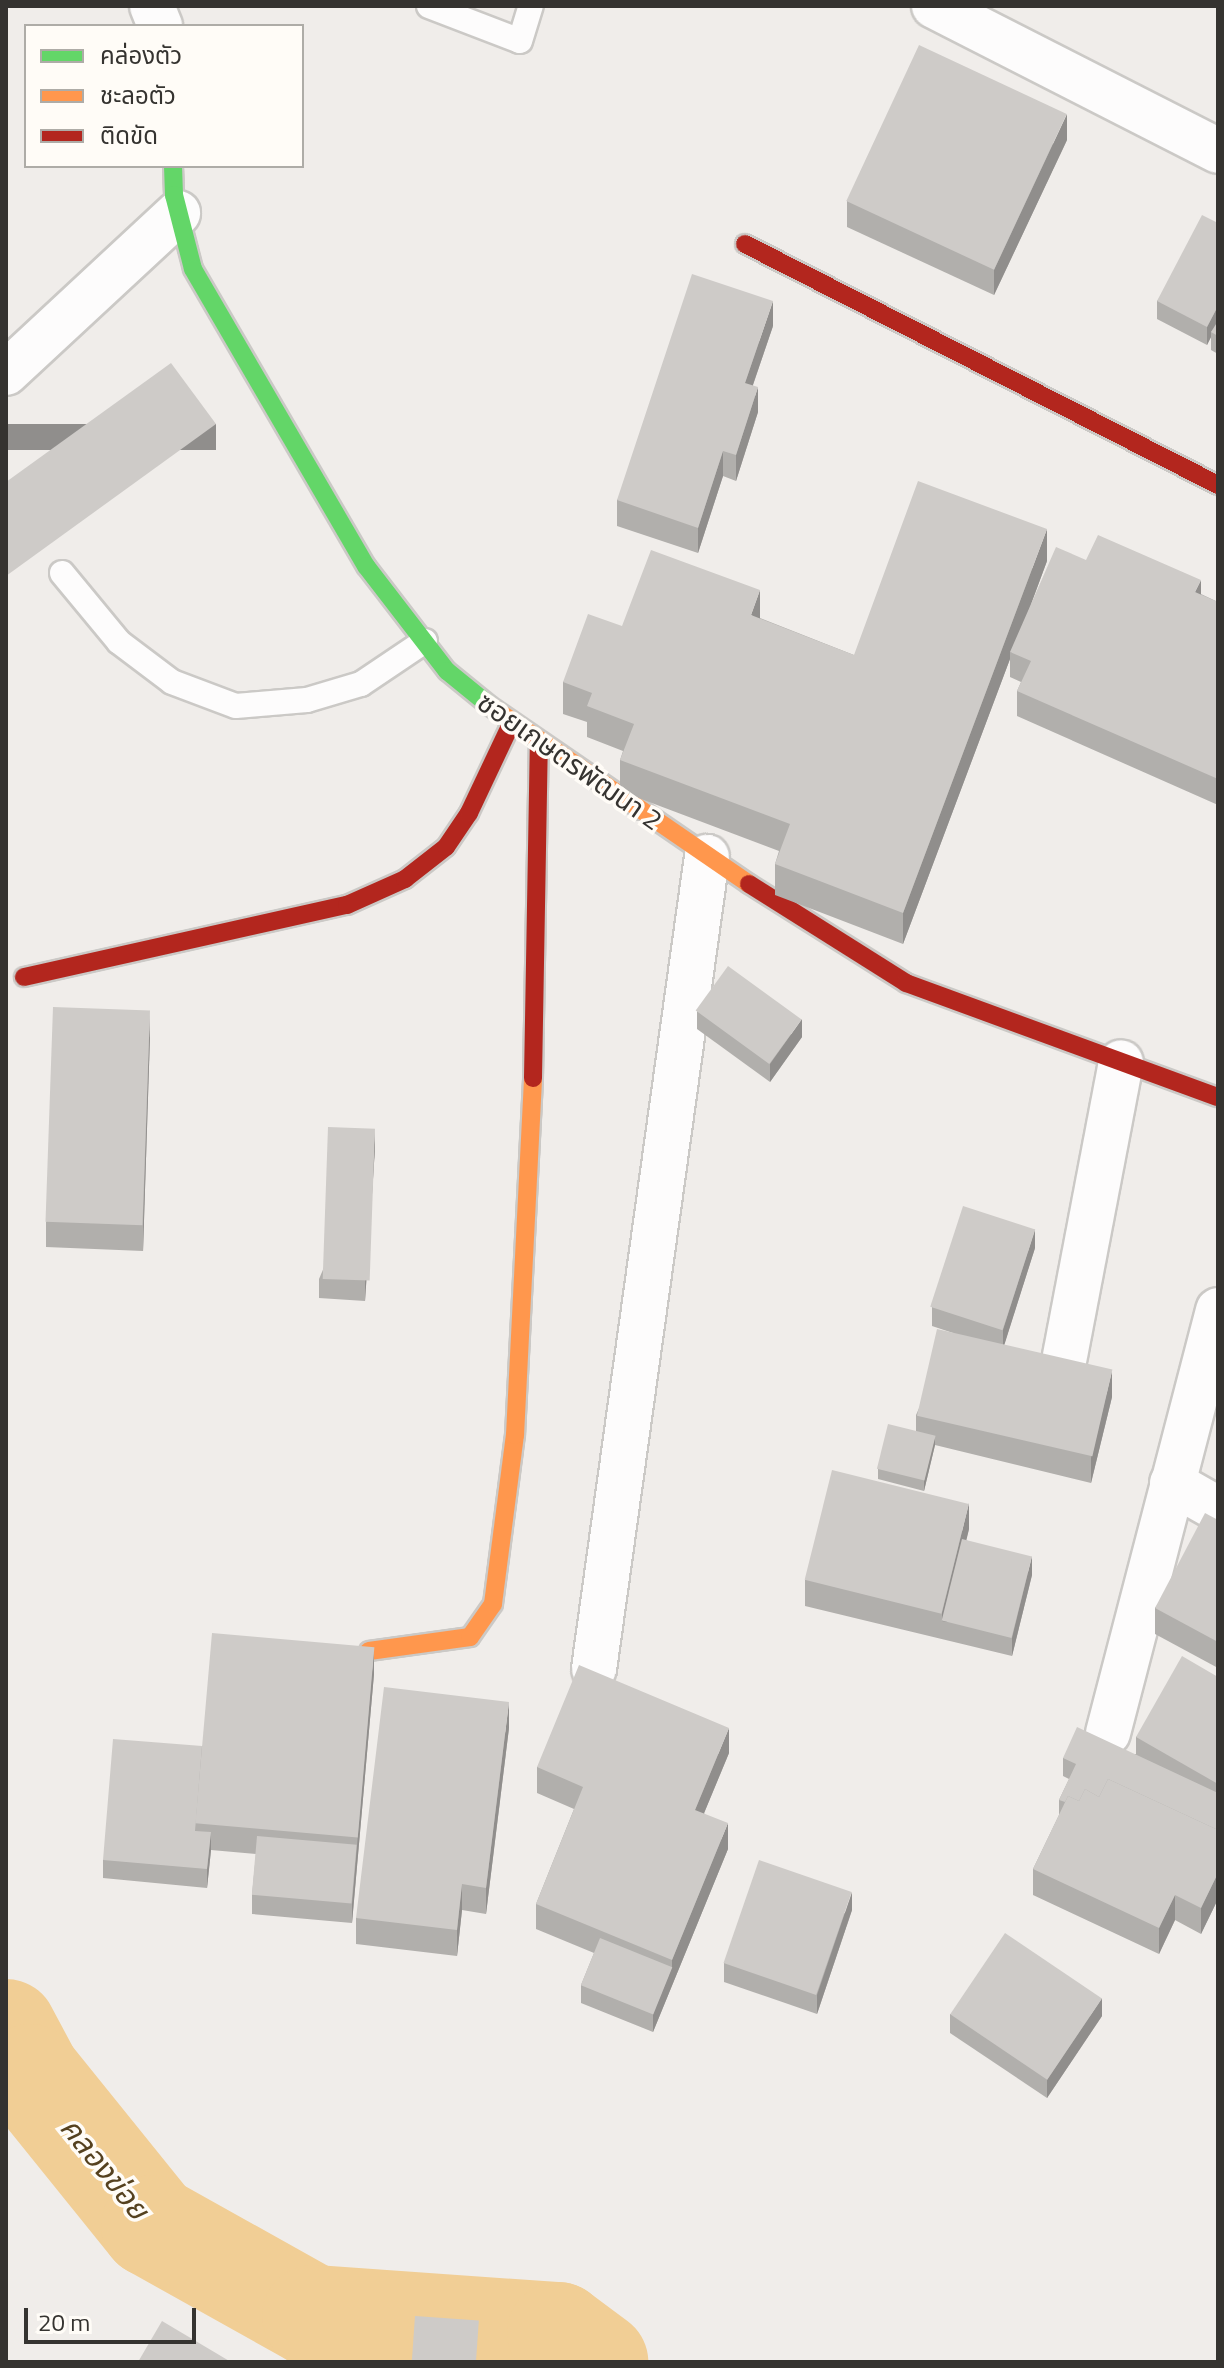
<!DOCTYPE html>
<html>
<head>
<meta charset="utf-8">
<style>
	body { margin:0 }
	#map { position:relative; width:1224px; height:2368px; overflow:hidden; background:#f0edea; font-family:"Titillium Web","Noto Sans Thai",sans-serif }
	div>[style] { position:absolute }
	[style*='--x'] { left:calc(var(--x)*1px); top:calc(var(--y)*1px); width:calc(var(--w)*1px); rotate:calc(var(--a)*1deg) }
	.river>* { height:102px; margin:-51px; padding:0 51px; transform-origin:51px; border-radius:51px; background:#f1ce95 }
	.roads { filter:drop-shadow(2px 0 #cbc9c6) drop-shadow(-2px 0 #cbc9c6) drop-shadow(0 2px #cbc9c6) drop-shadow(0 -2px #cbc9c6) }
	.lane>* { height:24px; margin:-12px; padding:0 12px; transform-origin:12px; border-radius:12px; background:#fdfcfc }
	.street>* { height:44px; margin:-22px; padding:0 22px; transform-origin:22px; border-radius:22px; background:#fdfcfc }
	.fast>* { height:18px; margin:-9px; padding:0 9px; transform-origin:9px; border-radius:9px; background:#63d668 }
	.slow>* { height:18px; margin:-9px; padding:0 9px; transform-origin:9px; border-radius:9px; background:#ff974d }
	.jam>* { height:18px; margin:-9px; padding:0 9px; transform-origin:9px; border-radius:9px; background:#b3261e }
	.wall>* { inset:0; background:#b1afac }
	.shaded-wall>* { inset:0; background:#908e8c; transform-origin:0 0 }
	.building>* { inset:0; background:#cecbc8; transform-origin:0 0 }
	span { translate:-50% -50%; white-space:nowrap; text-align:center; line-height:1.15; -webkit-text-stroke:7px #fffcf7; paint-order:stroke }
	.street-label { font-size:28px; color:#353330 }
	.water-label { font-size:30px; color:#55411f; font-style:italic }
	.frame { position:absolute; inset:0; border:8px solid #353330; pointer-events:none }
	.legend { position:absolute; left:24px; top:24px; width:280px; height:144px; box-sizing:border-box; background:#fffcf7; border:2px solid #aeaca7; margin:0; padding:10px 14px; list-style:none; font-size:24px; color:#353330 }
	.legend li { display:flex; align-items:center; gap:16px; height:40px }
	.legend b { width:40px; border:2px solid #aeaca7 }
	.scale { position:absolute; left:24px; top:2308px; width:172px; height:36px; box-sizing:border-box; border:4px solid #353330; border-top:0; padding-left:10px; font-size:24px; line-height:28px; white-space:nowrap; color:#353330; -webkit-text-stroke:6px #fffcf7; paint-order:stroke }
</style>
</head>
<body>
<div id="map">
	<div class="river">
		<div style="--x:6;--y:2030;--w:51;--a:61.9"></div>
		<div style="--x:30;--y:2075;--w:194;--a:51.1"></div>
		<div style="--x:152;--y:2226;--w:184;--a:29.2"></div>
		<div style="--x:313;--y:2316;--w:246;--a:4"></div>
		<div style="--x:558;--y:2333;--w:49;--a:36.6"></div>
	</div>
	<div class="roads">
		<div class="lane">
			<div style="--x:429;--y:6;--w:97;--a:21"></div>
			<div style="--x:520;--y:41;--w:37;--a:-73"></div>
			<div style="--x:62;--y:573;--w:89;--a:50.4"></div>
			<div style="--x:119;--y:642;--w:66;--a:37"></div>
			<div style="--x:172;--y:682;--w:68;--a:20.6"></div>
			<div style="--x:236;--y:706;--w:71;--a:-4.8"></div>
			<div style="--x:307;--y:700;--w:56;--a:-16.5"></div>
			<div style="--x:361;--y:684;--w:77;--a:-33.9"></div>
		</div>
		<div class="street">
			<div style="--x:152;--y:6;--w:22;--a:68"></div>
			<div style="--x:934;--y:6;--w:319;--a:27"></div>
			<div style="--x:6;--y:373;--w:235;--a:-42.9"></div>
			<div style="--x:1064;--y:1361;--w:304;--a:-79.2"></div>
			<div style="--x:1172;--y:1483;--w:53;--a:29.5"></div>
			<div style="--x:594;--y:1669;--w:820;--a:-82.08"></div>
			<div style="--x:1108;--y:1733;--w:437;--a:-75.4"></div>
		</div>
		<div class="fast">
			<div style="--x:173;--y:166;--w:29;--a:88"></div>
			<div style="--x:174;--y:195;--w:76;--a:75.6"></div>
			<div style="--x:193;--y:269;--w:344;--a:59.8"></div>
			<div style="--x:366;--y:566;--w:133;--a:52.4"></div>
			<div style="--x:447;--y:671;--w:55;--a:39.1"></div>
		</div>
		<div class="slow">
			<div style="--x:490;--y:706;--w:314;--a:34.5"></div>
			<div style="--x:369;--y:1651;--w:102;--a:-7.9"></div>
			<div style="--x:470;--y:1637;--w:40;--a:-55.1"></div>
			<div style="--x:493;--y:1604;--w:170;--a:-82.6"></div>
			<div style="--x:515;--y:1435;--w:357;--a:-87.1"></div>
		</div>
		<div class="jam">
			<div style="--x:745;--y:244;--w:531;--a:27"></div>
			<div style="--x:749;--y:884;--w:186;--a:32.2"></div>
			<div style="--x:906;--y:983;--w:332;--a:20.1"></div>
			<div style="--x:24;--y:977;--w:331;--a:-12.6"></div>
			<div style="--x:347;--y:905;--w:64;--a:-24.1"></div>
			<div style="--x:405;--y:879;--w:52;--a:-38"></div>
			<div style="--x:446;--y:847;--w:41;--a:-55.9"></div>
			<div style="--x:469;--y:813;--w:98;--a:-64.7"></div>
			<div style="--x:533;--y:1078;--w:335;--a:-89"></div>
		</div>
	</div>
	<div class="wall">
		<div style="clip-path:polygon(1067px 140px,994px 295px,847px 227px,847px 201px)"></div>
		<div style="clip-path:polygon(1218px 223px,1218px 354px,1211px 350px,1211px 337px,1207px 345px,1157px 319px,1157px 301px)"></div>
		<div style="clip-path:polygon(773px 326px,753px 385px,758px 412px,736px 481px,723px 476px,698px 553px,617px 526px,617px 500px)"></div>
		<div style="clip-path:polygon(1086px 560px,1201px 594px,1218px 602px,1218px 805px,1017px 716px,1017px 691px,1021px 682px,1010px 677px,1010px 659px,903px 944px,775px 895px,775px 864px,779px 851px,620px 791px,620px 760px,623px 751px,587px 737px,587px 722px,563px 714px,563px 682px,622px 626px,760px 618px,854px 655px,1047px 561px,1031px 604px)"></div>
		<div style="clip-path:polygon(697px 1011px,802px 1037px,770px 1082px,697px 1029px)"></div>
		<div style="clip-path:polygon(150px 1036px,143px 1251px,46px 1247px,46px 1222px)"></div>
		<div style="clip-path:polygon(375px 1148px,365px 1301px,319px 1298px,319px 1279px)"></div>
		<div style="clip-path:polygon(1035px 1248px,1004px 1345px,1112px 1397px,1091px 1483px,935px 1445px,924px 1491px,878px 1479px,878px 1469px,916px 1431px,916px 1415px,953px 1333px,932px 1326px,932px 1307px)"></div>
		<div style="clip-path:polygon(1218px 1520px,1218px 1668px,1155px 1634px,1155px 1608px)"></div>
		<div style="clip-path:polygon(969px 1529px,966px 1540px,1032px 1575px,1012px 1656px,805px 1606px,805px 1580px)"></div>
		<div style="clip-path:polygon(374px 1674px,352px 1923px,252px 1914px,252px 1895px,256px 1854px,211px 1850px,207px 1888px,103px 1878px,103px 1860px,202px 1746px)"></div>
		<div style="clip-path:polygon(1218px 1677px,1218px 1899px,1201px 1934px,1175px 1920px,1159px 1954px,1033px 1895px,1033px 1869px,1059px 1815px,1059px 1800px,1069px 1779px,1063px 1776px,1063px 1758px,1136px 1754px,1136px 1737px)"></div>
		<div style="clip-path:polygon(509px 1728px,486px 1914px,462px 1910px,457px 1956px,356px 1944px,356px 1918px)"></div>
		<div style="clip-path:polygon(729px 1753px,704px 1813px,728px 1849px,653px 2032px,581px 2003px,581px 1985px,594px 1953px,536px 1929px,536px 1904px,574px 1809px,537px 1793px,537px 1767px)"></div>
		<div style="clip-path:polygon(852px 1910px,817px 2014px,724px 1982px,724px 1963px)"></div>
		<div style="clip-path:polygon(950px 2014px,1102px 2016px,1047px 2098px,950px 2033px)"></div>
	</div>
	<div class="shaded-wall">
		<div style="clip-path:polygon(1067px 114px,1067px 140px,994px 295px,994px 270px)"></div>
		<div style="clip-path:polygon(773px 301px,773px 326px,745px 408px,745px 383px)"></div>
		<div style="clip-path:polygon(1218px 306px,1218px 325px,1211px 332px,1211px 337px,1207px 345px,1207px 327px)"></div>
		<div style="clip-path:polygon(758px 387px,758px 412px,736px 481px,736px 455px)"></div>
		<div style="left:216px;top:424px;width:26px;height:259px;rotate:90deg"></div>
		<div style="clip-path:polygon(723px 451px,723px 476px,698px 553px,698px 528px)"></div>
		<div style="clip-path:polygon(1047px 529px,1047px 561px,1013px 653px,1010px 652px,1010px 659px,903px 944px,903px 913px)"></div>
		<div style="clip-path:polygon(1201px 580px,1201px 606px,1195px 592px)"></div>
		<div style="clip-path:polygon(760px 590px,760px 621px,751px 615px)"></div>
		<div style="clip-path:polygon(150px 1010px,150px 1036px,143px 1251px,143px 1225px)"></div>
		<div style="clip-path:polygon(802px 1019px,802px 1037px,770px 1082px,770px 1064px)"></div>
		<div style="clip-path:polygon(375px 1129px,375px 1148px,365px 1301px,365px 1283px)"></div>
		<div style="clip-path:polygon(1035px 1229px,1035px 1248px,1003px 1349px,1003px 1330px)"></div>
		<div style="clip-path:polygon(1112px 1371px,1112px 1397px,1091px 1483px,1091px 1458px)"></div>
		<div style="clip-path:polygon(935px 1436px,935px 1445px,924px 1491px,924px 1481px)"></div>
		<div style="clip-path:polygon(969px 1503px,969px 1529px,947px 1622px,942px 1621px,942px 1613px)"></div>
		<div style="clip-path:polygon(1032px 1556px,1032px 1575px,1012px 1656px,1012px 1638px)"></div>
		<div style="clip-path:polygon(374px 1648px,374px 1674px,352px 1923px,352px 1904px)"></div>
		<div style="clip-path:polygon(509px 1702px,509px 1728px,486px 1914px,486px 1888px)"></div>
		<div style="clip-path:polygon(729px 1728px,729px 1753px,695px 1835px,695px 1810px)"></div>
		<div style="clip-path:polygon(728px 1823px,728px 1849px,653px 2032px,653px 2014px,672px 1967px,672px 1960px)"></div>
		<div style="clip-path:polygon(211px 1832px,211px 1850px,207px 1888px,207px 1869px)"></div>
		<div style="clip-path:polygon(1218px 1873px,1218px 1899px,1201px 1934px,1201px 1908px)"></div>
		<div style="clip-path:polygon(462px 1884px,462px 1910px,457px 1956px,457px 1930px)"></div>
		<div style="clip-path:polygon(852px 1892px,852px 1910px,817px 2014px,817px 1995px)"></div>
		<div style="clip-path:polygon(1175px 1895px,1175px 1920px,1159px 1954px,1159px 1928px)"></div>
		<div style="clip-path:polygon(1102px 1998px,1102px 2016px,1047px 2098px,1047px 2080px)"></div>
	</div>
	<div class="building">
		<div style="left:919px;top:45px;width:163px;height:172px;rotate:25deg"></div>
		<div style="clip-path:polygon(1202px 215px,1218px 223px,1218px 306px,1207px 327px,1157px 301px)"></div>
		<div style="clip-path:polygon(692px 274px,773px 301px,745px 383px,758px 387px,736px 455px,723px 451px,698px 528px,617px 500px)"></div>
		<div style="clip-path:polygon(1218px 321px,1218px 336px,1211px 332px)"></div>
		<div style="clip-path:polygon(171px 363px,216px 424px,6px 576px,6px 482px)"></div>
		<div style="clip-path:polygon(918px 481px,1047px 529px,903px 913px,775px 864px,790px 824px,620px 760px,634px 724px,587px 706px,592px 693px,563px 682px,588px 614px,622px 626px,651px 550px,760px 590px,751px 615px,854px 655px)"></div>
		<div style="clip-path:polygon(1098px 535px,1201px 580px,1195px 592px,1218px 602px,1218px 779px,1017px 691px,1031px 661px,1010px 652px,1056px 547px,1086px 560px)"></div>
		<div style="left:728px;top:966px;width:91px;height:55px;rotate:36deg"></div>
		<div style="left:53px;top:1007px;width:97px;height:215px;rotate:2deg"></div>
		<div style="left:328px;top:1127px;width:47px;height:152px;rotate:2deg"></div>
		<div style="left:963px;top:1206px;width:76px;height:106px;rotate:18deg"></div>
		<div style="left:937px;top:1329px;width:180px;height:89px;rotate:13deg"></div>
		<div style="left:888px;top:1424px;width:49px;height:46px;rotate:14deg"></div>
		<div style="left:832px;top:1470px;width:141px;height:113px;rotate:14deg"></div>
		<div style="clip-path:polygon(1205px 1513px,1218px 1520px,1218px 1642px,1155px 1608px)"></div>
		<div style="left:962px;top:1539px;width:72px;height:84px;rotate:14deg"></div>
		<div style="left:212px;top:1633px;width:163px;height:191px;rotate:5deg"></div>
		<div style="clip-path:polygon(1182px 1656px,1218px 1677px,1218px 1784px,1136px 1737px)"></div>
		<div style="clip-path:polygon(579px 1665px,729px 1728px,695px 1810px,728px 1823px,672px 1960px,536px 1904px,583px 1787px,537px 1767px)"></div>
		<div style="clip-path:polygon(384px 1687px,509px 1702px,486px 1888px,462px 1884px,457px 1930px,356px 1918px)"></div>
		<div style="clip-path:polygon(1077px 1727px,1218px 1793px,1218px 1830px,1108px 1779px,1099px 1797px,1085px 1789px,1079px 1801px,1068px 1796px,1065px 1802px,1059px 1800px,1076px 1764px,1063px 1758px)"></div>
		<div style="clip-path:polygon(113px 1739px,202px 1746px,195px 1831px,211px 1832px,207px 1869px,103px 1860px)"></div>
		<div style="clip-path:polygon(1108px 1779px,1218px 1830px,1218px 1873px,1201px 1908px,1175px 1895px,1159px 1928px,1033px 1869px,1068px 1796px,1079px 1801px,1085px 1789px,1099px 1797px)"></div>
		<div style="left:257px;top:1836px;width:100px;height:59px;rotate:5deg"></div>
		<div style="left:759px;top:1860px;width:98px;height:109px;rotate:19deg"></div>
		<div style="left:1005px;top:1933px;width:117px;height:98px;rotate:34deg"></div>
		<div style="left:600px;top:1938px;width:78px;height:51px;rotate:22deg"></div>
		<div style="left:415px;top:2316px;width:64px;height:46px;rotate:4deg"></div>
		<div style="clip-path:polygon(162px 2321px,231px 2362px,138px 2362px)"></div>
	</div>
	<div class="street-label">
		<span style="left:570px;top:761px;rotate:35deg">ซอยเกษตรพัฒนา 2</span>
	</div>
	<div class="water-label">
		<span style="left:105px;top:2168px;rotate:51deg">คลองข่อย</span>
	</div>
	<div class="frame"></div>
	<ul class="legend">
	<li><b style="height:10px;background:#63d668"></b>คล่องตัว</li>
	<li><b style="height:10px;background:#ff974d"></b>ชะลอตัว</li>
	<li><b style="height:10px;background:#b3261e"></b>ติดขัด</li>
	</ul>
	<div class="scale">20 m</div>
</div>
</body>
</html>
